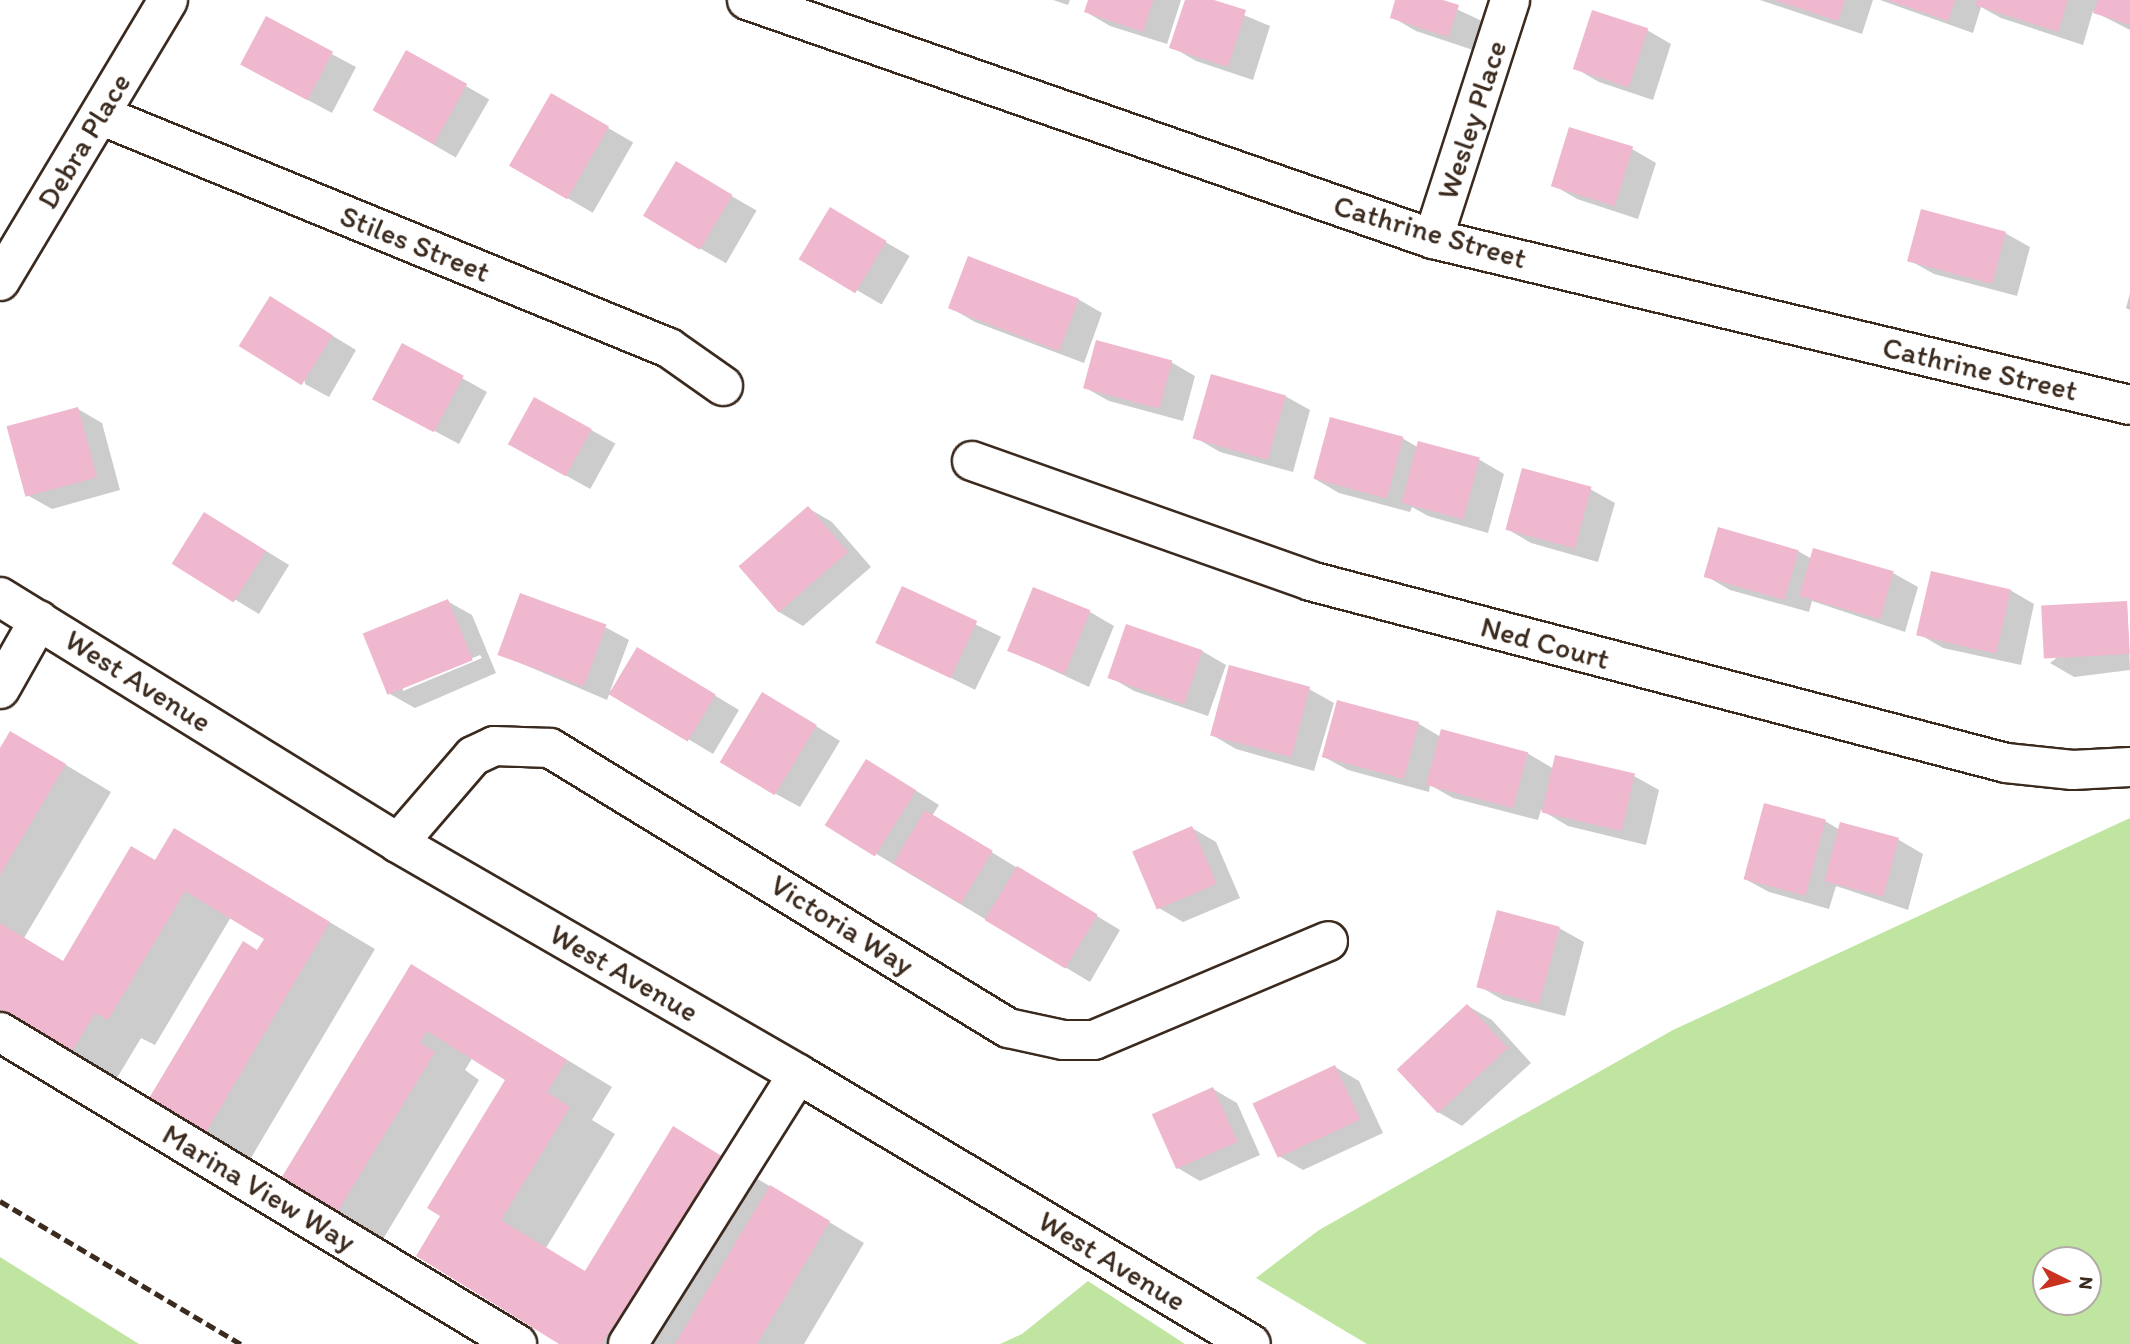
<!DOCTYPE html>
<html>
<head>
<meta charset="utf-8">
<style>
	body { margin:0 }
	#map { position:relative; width:2130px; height:1344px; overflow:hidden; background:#fff; font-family:Itim,sans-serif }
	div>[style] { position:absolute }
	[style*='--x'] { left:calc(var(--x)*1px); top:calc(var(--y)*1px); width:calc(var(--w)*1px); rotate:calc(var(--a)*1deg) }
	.green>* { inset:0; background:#bfe5a0 }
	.shadow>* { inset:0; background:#0003; transform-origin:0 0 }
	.building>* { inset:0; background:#efb8ce; transform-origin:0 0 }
	.roads { filter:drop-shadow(2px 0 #3b2a1e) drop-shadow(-2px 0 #3b2a1e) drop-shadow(0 2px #3b2a1e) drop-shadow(0 -2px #3b2a1e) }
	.street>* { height:38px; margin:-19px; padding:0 19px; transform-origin:19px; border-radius:19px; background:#fff }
	.secondary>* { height:38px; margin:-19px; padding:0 19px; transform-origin:19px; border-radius:19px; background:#fff }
	.rail>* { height:5px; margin-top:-2.5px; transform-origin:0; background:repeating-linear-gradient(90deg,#3b2a1e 0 10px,transparent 0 15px) }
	span { translate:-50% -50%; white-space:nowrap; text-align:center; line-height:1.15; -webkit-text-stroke:6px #fff; paint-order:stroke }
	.street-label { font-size:30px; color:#3b2a1e }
	.north { position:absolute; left:2032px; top:1246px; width:70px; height:70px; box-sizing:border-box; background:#fff; border:2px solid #b1aaa5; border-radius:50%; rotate:96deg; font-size:19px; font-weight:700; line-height:28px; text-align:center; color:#3b2a1e }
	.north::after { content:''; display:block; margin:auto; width:24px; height:32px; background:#c8321e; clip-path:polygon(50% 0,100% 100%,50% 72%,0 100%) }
</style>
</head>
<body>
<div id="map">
	<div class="green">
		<div style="clip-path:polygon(evenodd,2130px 818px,2130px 1344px,1367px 1344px,1256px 1278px,1319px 1230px,1673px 1030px,2130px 818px,2088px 1260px,2088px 1302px,2046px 1302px,2046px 1260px,2088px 1260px)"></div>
		<div style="clip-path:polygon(0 1257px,139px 1344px,0 1344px)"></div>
		<div style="clip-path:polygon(1088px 1281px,1185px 1344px,1000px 1344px,1022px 1334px)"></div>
	</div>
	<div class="shadow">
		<div style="clip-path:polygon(1053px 0,1070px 0,1068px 5px)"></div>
		<div style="clip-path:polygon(1090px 0,1181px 0,1167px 44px,1110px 26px,1086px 12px)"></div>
		<div style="clip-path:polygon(1187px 0,1208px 0,1270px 26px,1253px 80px,1196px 61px,1172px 47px)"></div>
		<div style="clip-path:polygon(1397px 0,1437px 0,1482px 21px,1473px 50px,1416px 31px,1392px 17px)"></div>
		<div style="clip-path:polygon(1760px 0,1873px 0,1862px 34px)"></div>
		<div style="clip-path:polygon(1880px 0,2130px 0,2130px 30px,2093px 11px,2083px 45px,2001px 18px,1981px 7px,1973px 33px)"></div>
		<div style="clip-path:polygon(266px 19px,356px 67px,332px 113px,267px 78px)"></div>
		<div style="clip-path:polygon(1647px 30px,1671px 44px,1653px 100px,1599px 82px,1575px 68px)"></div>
		<div style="left:407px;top:52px;width:95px;height:67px;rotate:30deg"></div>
		<div style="left:551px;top:95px;width:95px;height:81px;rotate:30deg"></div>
		<div style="clip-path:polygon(1632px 149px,1656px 163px,1638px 219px,1577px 199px,1553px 185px)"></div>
		<div style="left:676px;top:164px;width:93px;height:61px;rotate:30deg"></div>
		<div style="left:830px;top:210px;width:92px;height:56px;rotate:30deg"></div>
		<div style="clip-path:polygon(2005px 233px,2030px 247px,2017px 296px,1934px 274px,1909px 260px)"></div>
		<div style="clip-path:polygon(2130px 293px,2130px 310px,2126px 308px)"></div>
		<div style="clip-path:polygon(1078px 299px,1102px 313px,1084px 363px,975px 322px,951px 308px)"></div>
		<div style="clip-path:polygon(295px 313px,356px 350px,329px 397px,305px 384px)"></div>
		<div style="clip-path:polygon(403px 345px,487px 392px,459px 444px,399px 412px)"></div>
		<div style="clip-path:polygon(1171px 362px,1195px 376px,1183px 421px,1109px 401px,1084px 387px)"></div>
		<div style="clip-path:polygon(1285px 396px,1310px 410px,1293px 472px,1220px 452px,1196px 438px)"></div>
		<div style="left:535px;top:399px;width:92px;height:52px;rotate:29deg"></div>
		<div style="clip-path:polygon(78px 409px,102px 423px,120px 490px,52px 509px,27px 495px)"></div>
		<div style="clip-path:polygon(1402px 438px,1419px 448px,1420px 444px,1480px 460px,1504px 474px,1488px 533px,1428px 516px,1412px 507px,1410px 512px,1339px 493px,1315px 479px)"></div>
		<div style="clip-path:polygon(1590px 489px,1615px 503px,1598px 562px,1531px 543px,1507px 529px)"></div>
		<div style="clip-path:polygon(808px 508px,832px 522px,871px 567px,803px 626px,779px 612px)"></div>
		<div style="clip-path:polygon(229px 528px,289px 565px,259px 614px,175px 563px)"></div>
		<div style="clip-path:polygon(1798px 551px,1812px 559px,1893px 573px,1918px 587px,1905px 632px,1812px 601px,1809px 612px,1730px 590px,1706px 576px)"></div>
		<div style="left:903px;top:589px;width:109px;height:59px;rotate:26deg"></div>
		<div style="clip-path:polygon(2010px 590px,2034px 604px,2021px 665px,1943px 648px,1919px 634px)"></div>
		<div style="clip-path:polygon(evenodd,447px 601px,472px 615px,496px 673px,415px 708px,390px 694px,447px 601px,480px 655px,482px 658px,403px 691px,403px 687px,480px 655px)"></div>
		<div style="clip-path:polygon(2127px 603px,2130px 670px,2074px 677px,2050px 663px)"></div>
		<div style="clip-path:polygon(1090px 612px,1114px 626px,1089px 687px,1009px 650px)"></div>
		<div style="clip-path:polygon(605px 627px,629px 640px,610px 691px,661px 663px,739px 710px,713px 754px,610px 692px,607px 700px,499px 654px)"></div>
		<div style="clip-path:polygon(1202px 651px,1226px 665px,1208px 716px,1134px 691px,1110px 677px)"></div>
		<div style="clip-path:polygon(1231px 667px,1309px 689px,1334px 703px,1314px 771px,1236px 749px,1212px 735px)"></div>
		<div style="clip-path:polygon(1338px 702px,1419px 724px,1441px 737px,1527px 753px,1554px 769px,1634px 776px,1659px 790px,1646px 845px,1568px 826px,1541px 810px,1538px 820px,1453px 798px,1430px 785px,1429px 792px,1348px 770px,1324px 757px)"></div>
		<div style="clip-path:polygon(787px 708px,840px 741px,800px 807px,776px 794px)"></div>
		<div style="clip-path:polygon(0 751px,56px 759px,111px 792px,24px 938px,64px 962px,156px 862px,220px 857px,375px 949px,245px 1168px,200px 1142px,258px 952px,267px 938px,231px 917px,155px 1045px,141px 1038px,117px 1078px,0 1009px)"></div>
		<div style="clip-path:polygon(891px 775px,939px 805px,932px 816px,1120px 930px,1090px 982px,828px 825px)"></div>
		<div style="clip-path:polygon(1825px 821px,1840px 830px,1841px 825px,1899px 840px,1923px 854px,1908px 910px,1836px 886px,1829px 909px,1769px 892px,1745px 879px)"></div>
		<div style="clip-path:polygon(1192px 828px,1216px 842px,1240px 898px,1183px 922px,1159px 908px)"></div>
		<div style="clip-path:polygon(1559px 928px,1584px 942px,1565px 1016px,1503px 1000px,1479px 986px)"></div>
		<div style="clip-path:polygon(457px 993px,612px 1087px,592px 1120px,615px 1134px,546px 1248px,586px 1273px,673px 1128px,864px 1243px,804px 1344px,562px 1344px,443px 1215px,508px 1079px,473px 1057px,465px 1070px,479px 1080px,380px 1244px,279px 1184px)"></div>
		<div style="clip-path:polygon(1468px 1006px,1492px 1020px,1531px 1063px,1462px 1126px,1438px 1112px)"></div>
		<div style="clip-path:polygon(1335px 1067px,1359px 1081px,1383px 1133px,1303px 1170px,1279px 1156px)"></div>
		<div style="clip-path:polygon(1213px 1089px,1237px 1103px,1260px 1155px,1200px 1181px,1176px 1167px)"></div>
	</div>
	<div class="building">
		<div style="clip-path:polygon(1088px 0,1153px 0,1143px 32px,1084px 12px)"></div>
		<div style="clip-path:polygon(1185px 0,1214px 0,1246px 10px,1228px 67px,1169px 48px)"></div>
		<div style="clip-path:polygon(1395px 0,1443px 0,1459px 5px,1448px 37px,1390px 18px)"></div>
		<div style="clip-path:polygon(1774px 0,1845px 0,1838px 21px)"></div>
		<div style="clip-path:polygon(1887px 0,1955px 0,1948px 21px)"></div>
		<div style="clip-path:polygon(1977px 0,2068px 0,2058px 32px,1975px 5px)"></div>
		<div style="clip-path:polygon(2098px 0,2130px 0,2130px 25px,2093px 13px)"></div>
		<div style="left:1592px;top:10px;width:59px;height:62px;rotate:18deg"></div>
		<div style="left:266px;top:16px;width:76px;height:55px;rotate:28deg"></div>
		<div style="left:406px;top:50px;width:70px;height:69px;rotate:29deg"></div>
		<div style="left:551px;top:93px;width:67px;height:84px;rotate:30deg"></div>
		<div style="left:1569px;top:127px;width:67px;height:62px;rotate:17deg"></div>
		<div style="left:676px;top:161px;width:66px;height:64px;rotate:31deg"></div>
		<div style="left:830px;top:207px;width:66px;height:61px;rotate:31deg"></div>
		<div style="left:1921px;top:209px;width:88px;height:54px;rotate:15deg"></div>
		<div style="left:968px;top:256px;width:119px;height:56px;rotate:21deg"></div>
		<div style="left:270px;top:296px;width:74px;height:59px;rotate:32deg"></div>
		<div style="left:1096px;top:340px;width:79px;height:50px;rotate:15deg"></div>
		<div style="left:402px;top:343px;width:70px;height:64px;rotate:28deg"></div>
		<div style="left:1211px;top:374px;width:78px;height:67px;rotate:16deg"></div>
		<div style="left:534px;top:397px;width:66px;height:54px;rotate:29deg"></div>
		<div style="left:78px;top:407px;width:73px;height:74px;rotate:75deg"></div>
		<div style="left:1330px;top:417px;width:76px;height:64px;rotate:15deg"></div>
		<div style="left:1418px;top:441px;width:64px;height:64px;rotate:15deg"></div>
		<div style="left:1522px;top:468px;width:72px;height:64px;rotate:15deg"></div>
		<div style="left:808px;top:506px;width:61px;height:92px;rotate:49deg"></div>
		<div style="left:204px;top:512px;width:73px;height:61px;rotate:32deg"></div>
		<div style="left:1718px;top:527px;width:84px;height:52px;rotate:16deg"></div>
		<div style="left:1813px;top:548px;width:84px;height:50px;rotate:16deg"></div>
		<div style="left:1931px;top:571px;width:82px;height:66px;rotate:13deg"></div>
		<div style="left:902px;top:586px;width:83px;height:63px;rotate:25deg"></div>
		<div style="left:1033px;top:587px;width:62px;height:69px;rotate:22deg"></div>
		<div style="left:520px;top:593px;width:92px;height:66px;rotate:20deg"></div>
		<div style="left:448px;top:599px;width:66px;height:92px;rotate:68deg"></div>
		<div style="left:2127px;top:601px;width:53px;height:86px;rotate:87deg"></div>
		<div style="left:1126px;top:624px;width:81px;height:57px;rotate:19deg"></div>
		<div style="left:637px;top:647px;width:92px;height:55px;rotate:31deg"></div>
		<div style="left:1229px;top:665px;width:84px;height:73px;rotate:15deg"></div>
		<div style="left:762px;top:692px;width:64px;height:82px;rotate:31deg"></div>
		<div style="left:1337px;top:700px;width:85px;height:59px;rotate:15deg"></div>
		<div style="left:1441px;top:729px;width:90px;height:58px;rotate:15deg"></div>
		<div style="clip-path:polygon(10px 731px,66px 764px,0 875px,0 748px)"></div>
		<div style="left:1555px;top:755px;width:82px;height:59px;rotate:13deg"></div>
		<div style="left:866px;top:759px;width:59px;height:78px;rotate:32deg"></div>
		<div style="left:1764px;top:803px;width:64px;height:79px;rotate:15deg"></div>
		<div style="left:925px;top:810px;width:79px;height:62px;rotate:31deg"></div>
		<div style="left:1840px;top:822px;width:61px;height:61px;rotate:15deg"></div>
		<div style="left:1192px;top:826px;width:63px;height:65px;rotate:67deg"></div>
		<div style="clip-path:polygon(174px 828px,330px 922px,199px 1144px,142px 1110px,243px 941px,257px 950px,264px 939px,185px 891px,108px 1020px,95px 1013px,71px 1053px,0 1011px,0 923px,63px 961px,131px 846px,155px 860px)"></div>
		<div style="left:1017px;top:866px;width:94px;height:63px;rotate:31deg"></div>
		<div style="left:1497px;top:910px;width:65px;height:80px;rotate:15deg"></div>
		<div style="clip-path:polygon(411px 964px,567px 1060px,547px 1092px,570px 1107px,501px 1220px,585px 1271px,673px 1126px,728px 1160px,624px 1331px,614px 1324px,602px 1344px,559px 1344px,416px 1256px,440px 1216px,427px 1208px,505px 1080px,427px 1031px,420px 1043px,435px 1052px,333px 1219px,277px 1185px)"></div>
		<div style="left:1467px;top:1004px;width:60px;height:96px;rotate:47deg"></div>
		<div style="left:1335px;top:1065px;width:60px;height:91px;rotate:65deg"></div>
		<div style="left:1213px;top:1087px;width:60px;height:67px;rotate:66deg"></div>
		<div style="clip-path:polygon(770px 1185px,830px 1221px,757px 1344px,675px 1344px)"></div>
	</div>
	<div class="roads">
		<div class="street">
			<div style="--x:747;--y:0;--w:726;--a:19.21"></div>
			<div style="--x:1433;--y:239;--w:716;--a:13.4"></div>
			<div style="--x:100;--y:115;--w:615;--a:22.27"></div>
			<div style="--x:669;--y:348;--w:66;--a:35.1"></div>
			<div style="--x:1433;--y:239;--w:251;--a:-72.1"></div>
			<div style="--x:0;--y:281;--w:327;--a:-59.1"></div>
			<div style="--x:972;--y:461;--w:359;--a:19.5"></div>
			<div style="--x:1310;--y:581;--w:719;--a:14.65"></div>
			<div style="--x:2006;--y:763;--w:67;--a:6"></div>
			<div style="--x:2073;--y:770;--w:57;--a:-3"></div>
			<div style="--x:0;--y:689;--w:79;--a:-60.5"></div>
			<div style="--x:398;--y:843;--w:115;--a:-49.2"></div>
			<div style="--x:473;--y:756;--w:23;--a:-25"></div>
			<div style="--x:494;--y:746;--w:56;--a:2"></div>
			<div style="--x:550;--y:748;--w:537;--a:31.44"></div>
			<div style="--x:1008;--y:1028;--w:56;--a:12.3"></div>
			<div style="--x:1063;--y:1040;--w:31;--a:0"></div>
			<div style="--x:1094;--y:1040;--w:254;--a:-22.9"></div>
			<div style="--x:0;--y:1032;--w:604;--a:31.11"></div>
			<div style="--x:628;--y:1344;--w:319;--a:-57.8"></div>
		</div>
		<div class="secondary">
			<div style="--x:0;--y:597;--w:468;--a:31.7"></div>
			<div style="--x:398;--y:843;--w:462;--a:30"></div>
			<div style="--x:798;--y:1074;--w:527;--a:30.8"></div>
		</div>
	</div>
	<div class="rail">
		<div style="--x:0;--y:1201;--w:280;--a:30.7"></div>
	</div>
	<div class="street-label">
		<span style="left:1472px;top:120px;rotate:-72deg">Wesley Place</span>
		<span style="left:84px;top:141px;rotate:-59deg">Debra Place</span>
		<span style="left:1430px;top:232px;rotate:16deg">Cathrine Street</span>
		<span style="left:415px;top:244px;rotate:22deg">Stiles Street</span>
		<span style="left:1980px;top:369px;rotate:13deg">Cathrine Street</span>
		<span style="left:1545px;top:643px;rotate:15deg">Ned Court</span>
		<span style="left:138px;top:681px;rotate:32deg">West Avenue</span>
		<span style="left:842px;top:925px;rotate:32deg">Victoria Way</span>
		<span style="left:624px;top:973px;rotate:30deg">West Avenue</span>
		<span style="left:259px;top:1188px;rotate:31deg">Marina View Way</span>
		<span style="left:1112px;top:1261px;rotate:31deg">West Avenue</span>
	</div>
	<div class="north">N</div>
</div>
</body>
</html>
